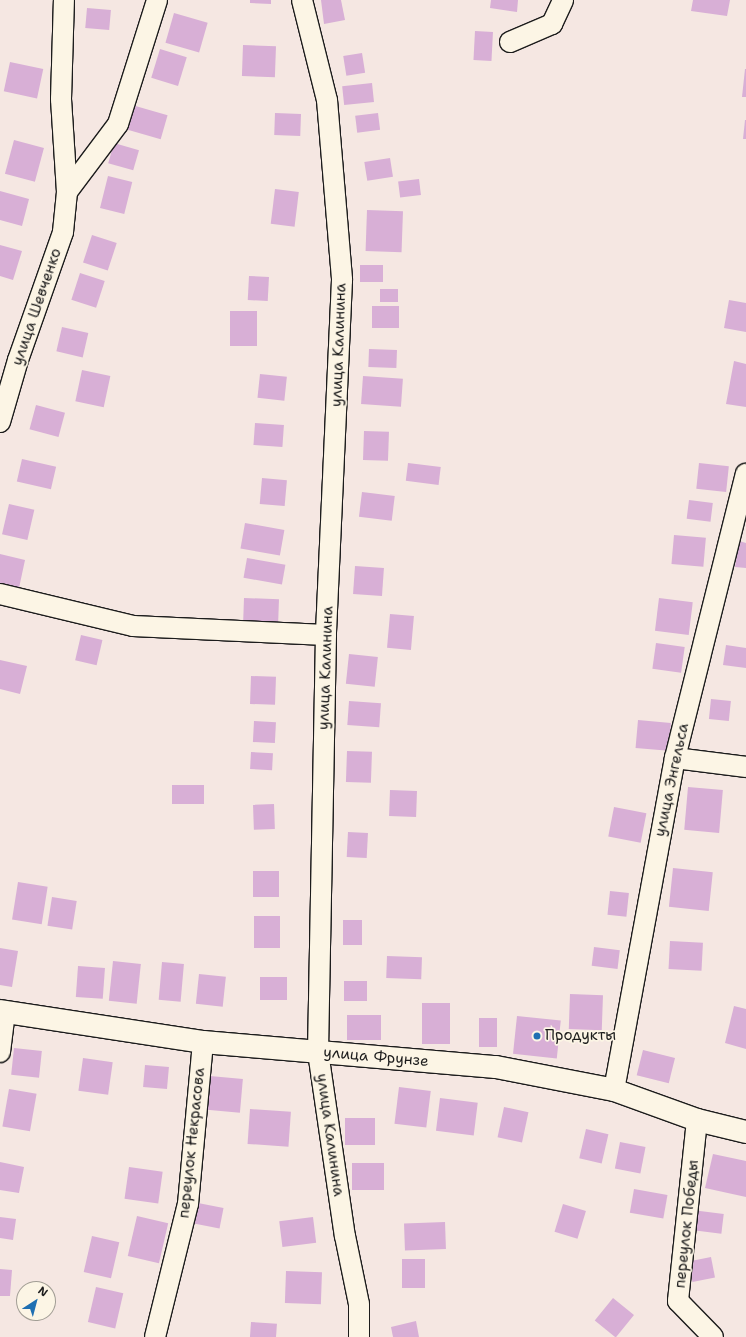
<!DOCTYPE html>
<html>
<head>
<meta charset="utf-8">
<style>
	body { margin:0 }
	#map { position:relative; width:746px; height:1337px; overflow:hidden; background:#f5e7e2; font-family:"Shantell Sans",sans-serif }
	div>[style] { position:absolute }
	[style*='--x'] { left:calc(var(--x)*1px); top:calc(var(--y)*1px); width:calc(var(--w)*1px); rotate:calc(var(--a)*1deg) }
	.building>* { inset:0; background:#d8afd6; transform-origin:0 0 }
	.roads { filter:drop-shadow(1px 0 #1c1c1c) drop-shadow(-1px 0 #1c1c1c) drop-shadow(0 1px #1c1c1c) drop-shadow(0 -1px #1c1c1c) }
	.street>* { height:20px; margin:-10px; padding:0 10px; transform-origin:10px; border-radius:10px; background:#fcf5e5 }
	.secondary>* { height:22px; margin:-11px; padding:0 11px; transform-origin:11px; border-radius:11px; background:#fcf5e5 }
	.dots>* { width:11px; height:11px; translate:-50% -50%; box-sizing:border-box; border:2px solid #fcf5e5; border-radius:50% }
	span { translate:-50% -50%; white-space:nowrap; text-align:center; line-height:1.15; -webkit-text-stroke:3.5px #fcf5e5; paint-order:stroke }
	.street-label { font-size:15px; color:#1c1c1c }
	.poi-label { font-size:15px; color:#1c1c1c }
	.left { translate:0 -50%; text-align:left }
	.north { position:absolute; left:16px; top:1281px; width:40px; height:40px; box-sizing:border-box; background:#fcf5e5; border:1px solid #a29e95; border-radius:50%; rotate:36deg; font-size:11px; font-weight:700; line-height:16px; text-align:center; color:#1c1c1c }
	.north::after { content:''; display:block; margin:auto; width:14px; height:18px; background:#1f6fb2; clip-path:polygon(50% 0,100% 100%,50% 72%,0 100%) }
</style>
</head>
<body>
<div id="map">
	<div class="building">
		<div style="clip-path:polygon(250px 0,271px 0,271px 4px,250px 3px)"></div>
		<div style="clip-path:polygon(321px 0,341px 0,345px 20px,324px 24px)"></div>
		<div style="clip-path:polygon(491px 0,518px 0,517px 12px,490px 8px)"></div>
		<div style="clip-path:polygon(693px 0,730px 0,727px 16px,691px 11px)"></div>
		<div style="left:87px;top:8px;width:24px;height:20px;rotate:5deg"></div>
		<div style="left:174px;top:13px;width:35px;height:31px;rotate:16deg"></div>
		<div style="left:475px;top:31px;width:18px;height:29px;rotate:3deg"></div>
		<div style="left:243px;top:45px;width:33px;height:31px;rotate:2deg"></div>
		<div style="left:160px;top:49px;width:28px;height:30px;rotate:17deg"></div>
		<div style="left:362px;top:53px;width:20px;height:19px;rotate:81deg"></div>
		<div style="left:10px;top:62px;width:34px;height:30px;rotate:12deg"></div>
		<div style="clip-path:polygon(745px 69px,746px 69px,746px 97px,742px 97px)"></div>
		<div style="left:372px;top:83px;width:19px;height:30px;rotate:84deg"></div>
		<div style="left:132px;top:105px;width:37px;height:25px;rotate:16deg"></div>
		<div style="left:275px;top:113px;width:26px;height:22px;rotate:2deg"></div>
		<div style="left:378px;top:113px;width:17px;height:23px;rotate:83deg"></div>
		<div style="clip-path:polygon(745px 120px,746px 120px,746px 139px,743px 139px)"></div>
		<div style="left:14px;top:140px;width:31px;height:35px;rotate:15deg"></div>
		<div style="left:114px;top:143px;width:26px;height:21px;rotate:16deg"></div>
		<div style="left:390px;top:158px;width:19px;height:26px;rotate:81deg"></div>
		<div style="left:108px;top:176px;width:25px;height:33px;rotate:14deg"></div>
		<div style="left:419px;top:179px;width:16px;height:21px;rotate:83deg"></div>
		<div style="left:275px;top:189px;width:24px;height:35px;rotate:7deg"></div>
		<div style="clip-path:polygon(0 191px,29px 199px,22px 226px,0 220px)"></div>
		<div style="left:367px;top:210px;width:36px;height:41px;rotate:2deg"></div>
		<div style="left:92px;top:235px;width:26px;height:29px;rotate:18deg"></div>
		<div style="clip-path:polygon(0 245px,22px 251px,13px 280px,0 276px)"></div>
		<div style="left:360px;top:265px;width:23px;height:17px"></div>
		<div style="left:80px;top:273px;width:26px;height:28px;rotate:18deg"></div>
		<div style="left:249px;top:276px;width:20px;height:24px;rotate:3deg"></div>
		<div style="left:380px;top:289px;width:18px;height:13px"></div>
		<div style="clip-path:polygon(729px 300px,746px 303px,746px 332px,724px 328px)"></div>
		<div style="left:372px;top:306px;width:27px;height:22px"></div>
		<div style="left:230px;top:311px;width:27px;height:35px"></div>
		<div style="left:62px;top:327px;width:27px;height:25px;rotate:13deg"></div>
		<div style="left:369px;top:349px;width:28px;height:18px;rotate:2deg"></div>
		<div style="clip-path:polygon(734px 361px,746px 364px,746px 407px,726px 404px)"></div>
		<div style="left:82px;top:370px;width:29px;height:32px;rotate:12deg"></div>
		<div style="left:260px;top:374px;width:27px;height:24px;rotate:6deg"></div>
		<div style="left:363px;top:376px;width:40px;height:28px;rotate:4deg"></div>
		<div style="left:36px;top:405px;width:30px;height:25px;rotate:15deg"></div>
		<div style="left:255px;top:423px;width:29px;height:22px;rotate:4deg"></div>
		<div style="left:364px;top:431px;width:25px;height:29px;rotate:2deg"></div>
		<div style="left:22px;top:459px;width:35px;height:23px;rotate:13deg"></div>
		<div style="left:408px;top:463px;width:33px;height:18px;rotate:7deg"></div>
		<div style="left:699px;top:463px;width:30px;height:26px;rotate:6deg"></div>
		<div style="left:262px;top:478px;width:25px;height:26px;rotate:5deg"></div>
		<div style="left:362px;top:492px;width:33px;height:25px;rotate:7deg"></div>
		<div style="left:689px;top:500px;width:24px;height:19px;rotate:7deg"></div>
		<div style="left:9px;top:504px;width:26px;height:31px;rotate:13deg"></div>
		<div style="left:245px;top:523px;width:40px;height:26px;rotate:10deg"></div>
		<div style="left:674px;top:535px;width:32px;height:29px;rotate:5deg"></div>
		<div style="clip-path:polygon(739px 541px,746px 543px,746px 568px,735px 567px)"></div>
		<div style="clip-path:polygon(0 554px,25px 560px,19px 588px,0 584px)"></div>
		<div style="left:247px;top:558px;width:39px;height:20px;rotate:10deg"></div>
		<div style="left:355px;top:566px;width:29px;height:28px;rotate:4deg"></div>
		<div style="left:244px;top:598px;width:35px;height:27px;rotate:2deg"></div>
		<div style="left:659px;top:598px;width:34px;height:33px;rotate:7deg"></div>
		<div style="left:390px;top:614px;width:24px;height:34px;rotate:5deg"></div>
		<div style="left:81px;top:635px;width:22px;height:26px;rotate:13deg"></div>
		<div style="left:656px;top:643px;width:29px;height:26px;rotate:8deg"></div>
		<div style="clip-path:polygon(726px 645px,746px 648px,746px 668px,723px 665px)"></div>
		<div style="left:349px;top:654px;width:29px;height:30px;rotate:6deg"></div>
		<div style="clip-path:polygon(0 660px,27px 666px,20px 694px,0 689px)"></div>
		<div style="left:251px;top:676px;width:25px;height:28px;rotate:2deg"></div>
		<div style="left:711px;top:699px;width:20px;height:20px;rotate:6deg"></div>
		<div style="left:349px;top:701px;width:32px;height:24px;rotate:4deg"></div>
		<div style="left:638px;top:720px;width:33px;height:28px;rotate:5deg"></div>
		<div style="left:254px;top:721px;width:22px;height:21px;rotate:3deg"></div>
		<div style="left:347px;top:751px;width:25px;height:31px;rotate:2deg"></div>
		<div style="left:251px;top:752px;width:22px;height:17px;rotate:3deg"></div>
		<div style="left:172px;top:785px;width:32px;height:19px"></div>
		<div style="left:688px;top:787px;width:35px;height:43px;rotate:5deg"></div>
		<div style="left:390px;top:790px;width:27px;height:26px;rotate:2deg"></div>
		<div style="left:274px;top:804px;width:25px;height:21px;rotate:88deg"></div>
		<div style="left:614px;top:807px;width:33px;height:30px;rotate:11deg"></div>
		<div style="left:348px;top:832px;width:20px;height:25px;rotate:3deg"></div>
		<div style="left:673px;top:868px;width:40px;height:39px;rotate:6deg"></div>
		<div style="left:253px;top:871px;width:26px;height:26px"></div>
		<div style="left:18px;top:882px;width:30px;height:38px;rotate:9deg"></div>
		<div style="left:610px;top:891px;width:19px;height:24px;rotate:6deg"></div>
		<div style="left:52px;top:897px;width:25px;height:29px;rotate:9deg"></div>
		<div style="left:254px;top:916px;width:26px;height:32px"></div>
		<div style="left:343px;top:920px;width:19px;height:25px"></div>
		<div style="left:670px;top:941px;width:33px;height:28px;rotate:3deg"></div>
		<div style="left:594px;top:947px;width:26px;height:19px;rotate:7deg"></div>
		<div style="clip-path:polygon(0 948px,18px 951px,12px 987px,0 985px)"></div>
		<div style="left:387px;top:956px;width:35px;height:22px;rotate:2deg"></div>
		<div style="left:113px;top:961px;width:28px;height:40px;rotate:6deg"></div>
		<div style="left:162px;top:962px;width:22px;height:38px;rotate:5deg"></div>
		<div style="left:78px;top:966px;width:27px;height:31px;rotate:4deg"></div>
		<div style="left:199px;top:974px;width:27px;height:30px;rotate:6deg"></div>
		<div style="left:260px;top:977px;width:27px;height:23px"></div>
		<div style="left:344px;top:981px;width:23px;height:20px"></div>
		<div style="left:570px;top:994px;width:33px;height:35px;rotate:2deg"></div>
		<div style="left:422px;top:1003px;width:28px;height:41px"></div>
		<div style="clip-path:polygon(734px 1006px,746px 1009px,746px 1049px,725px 1043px)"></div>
		<div style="left:381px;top:1015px;width:25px;height:34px;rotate:90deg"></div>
		<div style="left:517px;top:1016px;width:44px;height:38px;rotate:6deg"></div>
		<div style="left:497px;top:1018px;width:29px;height:18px;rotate:90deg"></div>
		<div style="left:14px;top:1048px;width:28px;height:27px;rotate:6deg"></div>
		<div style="left:643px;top:1050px;width:33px;height:26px;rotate:14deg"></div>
		<div style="left:83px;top:1058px;width:30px;height:33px;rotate:8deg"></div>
		<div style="left:145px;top:1065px;width:24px;height:22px;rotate:5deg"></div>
		<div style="left:210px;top:1076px;width:33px;height:34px;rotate:5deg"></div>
		<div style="left:399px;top:1087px;width:32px;height:37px;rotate:7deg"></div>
		<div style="left:9px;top:1089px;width:28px;height:38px;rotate:10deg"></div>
		<div style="left:440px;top:1098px;width:38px;height:33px;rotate:7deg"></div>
		<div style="left:504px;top:1107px;width:25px;height:31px;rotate:12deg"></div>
		<div style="left:250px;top:1109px;width:41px;height:35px;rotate:4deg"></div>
		<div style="left:375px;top:1118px;width:27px;height:30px;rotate:90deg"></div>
		<div style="left:586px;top:1129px;width:23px;height:30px;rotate:13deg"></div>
		<div style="left:620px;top:1142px;width:26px;height:27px;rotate:11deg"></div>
		<div style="clip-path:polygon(713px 1154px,746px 1161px,746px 1197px,705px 1188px)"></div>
		<div style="clip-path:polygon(0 1162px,24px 1167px,19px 1193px,0 1190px)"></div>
		<div style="left:384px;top:1163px;width:27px;height:32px;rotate:90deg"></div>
		<div style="left:129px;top:1167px;width:34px;height:32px;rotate:8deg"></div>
		<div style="left:634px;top:1189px;width:34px;height:24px;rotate:10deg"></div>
		<div style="left:198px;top:1203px;width:26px;height:21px;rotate:11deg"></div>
		<div style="left:563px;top:1204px;width:24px;height:29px;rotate:17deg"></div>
		<div style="left:692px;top:1210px;width:32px;height:20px;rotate:7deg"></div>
		<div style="left:137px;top:1216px;width:32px;height:41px;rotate:13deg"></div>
		<div style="clip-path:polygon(0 1217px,16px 1219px,13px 1240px,0 1238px)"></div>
		<div style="left:313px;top:1217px;width:26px;height:34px;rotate:83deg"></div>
		<div style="left:445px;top:1222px;width:27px;height:41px;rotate:88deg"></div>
		<div style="left:92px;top:1236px;width:28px;height:37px;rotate:13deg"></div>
		<div style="left:711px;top:1257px;width:21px;height:23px;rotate:79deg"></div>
		<div style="left:402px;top:1259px;width:23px;height:29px"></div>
		<div style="clip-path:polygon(0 1269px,12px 1270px,10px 1296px,0 1296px)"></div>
		<div style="left:286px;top:1271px;width:36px;height:32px;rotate:2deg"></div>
		<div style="left:96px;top:1287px;width:28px;height:36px;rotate:13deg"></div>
		<div style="left:613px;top:1298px;width:27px;height:29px;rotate:39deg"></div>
		<div style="clip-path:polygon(416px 1321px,419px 1337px,393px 1337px,391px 1327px)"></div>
		<div style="left:251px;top:1322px;width:26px;height:15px;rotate:4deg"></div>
	</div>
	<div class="roads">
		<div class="street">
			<div style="--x:302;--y:0;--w:103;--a:76"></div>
			<div style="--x:327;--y:100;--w:181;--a:85.2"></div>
			<div style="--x:342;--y:280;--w:355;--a:92.6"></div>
			<div style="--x:326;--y:635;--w:417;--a:91.1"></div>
			<div style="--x:318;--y:1052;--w:186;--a:81.7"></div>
			<div style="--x:345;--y:1236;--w:69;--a:78.4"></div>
			<div style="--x:359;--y:1304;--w:33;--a:90"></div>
			<div style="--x:510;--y:42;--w:46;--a:-23.2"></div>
			<div style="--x:552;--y:24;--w:26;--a:-65"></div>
			<div style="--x:67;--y:192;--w:85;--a:-53.1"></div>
			<div style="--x:118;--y:124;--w:130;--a:-72.5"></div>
			<div style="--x:0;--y:422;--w:65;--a:-73.8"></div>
			<div style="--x:18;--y:360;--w:136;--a:-70.6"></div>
			<div style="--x:63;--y:232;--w:40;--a:-84.3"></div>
			<div style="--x:67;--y:192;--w:93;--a:-93.7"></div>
			<div style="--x:61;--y:99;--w:99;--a:-88.3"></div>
			<div style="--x:0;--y:594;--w:137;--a:13.5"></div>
			<div style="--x:133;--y:626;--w:193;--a:2.7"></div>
			<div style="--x:675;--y:758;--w:72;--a:7.2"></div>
			<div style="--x:0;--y:1052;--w:40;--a:-82.9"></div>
			<div style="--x:614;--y:1090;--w:338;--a:-79.6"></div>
			<div style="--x:675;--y:758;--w:293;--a:-76"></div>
			<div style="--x:697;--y:1120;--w:182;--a:96"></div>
			<div style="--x:678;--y:1301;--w:50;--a:45.8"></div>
			<div style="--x:155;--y:1337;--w:137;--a:-76.1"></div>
			<div style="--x:188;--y:1204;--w:163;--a:-84.7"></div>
		</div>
		<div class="secondary">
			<div style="--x:0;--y:1011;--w:205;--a:8.7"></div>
			<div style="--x:203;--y:1042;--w:294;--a:4.9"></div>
			<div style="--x:496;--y:1067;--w:120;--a:11"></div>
			<div style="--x:614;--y:1090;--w:88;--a:19.9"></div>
			<div style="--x:697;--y:1120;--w:50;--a:13.8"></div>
		</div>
	</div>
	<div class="dots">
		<div style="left:537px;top:1036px;background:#1f6fb2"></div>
	</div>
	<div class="street-label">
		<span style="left:37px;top:307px;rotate:-71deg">улица Шевченко</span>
		<span style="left:339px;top:345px;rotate:-88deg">улица Калинина</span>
		<span style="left:326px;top:668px;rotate:-88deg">улица Калинина</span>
		<span style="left:672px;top:780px;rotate:-78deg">улица Энгельса</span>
		<span style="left:376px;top:1057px;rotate:5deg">улица Фрунзе</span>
		<span style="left:330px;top:1135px;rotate:82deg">улица Калинина</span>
		<span style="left:192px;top:1143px;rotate:-84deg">переулок Некрасова</span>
		<span style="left:687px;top:1224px;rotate:-84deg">переулок Победы</span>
	</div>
	<div class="poi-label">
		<span class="left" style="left:545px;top:1036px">Продукты</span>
	</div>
	<div class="north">N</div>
</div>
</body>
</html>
